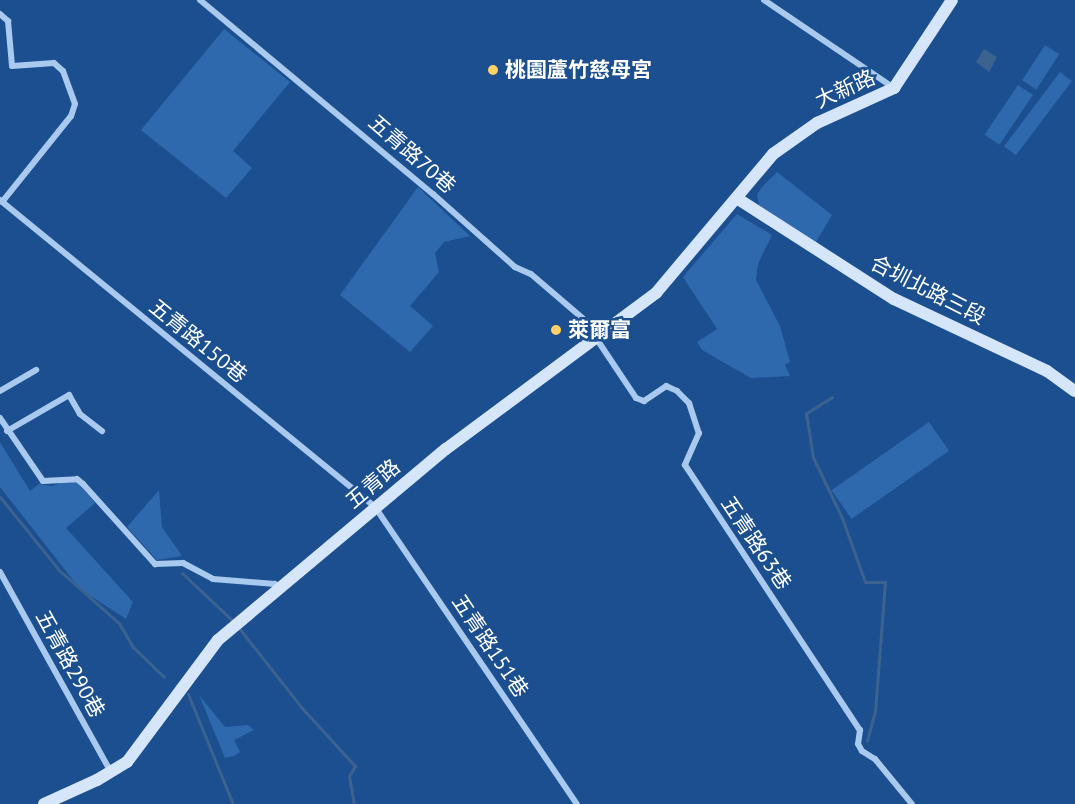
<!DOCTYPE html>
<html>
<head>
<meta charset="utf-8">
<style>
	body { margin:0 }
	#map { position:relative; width:1075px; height:804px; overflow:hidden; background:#1b4f8f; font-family:"PT Sans","Noto Sans TC",sans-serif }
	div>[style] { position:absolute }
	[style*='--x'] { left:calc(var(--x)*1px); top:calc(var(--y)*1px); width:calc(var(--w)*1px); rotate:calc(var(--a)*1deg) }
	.green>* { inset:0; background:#2e69ad; transform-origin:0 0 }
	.water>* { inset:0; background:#3c6290 }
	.stream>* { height:3px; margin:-1.5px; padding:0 1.5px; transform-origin:1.5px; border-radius:1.5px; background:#3c6290 }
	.street>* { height:6px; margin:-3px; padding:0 3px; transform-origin:3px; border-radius:3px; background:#a9c9ee }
	.secondary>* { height:12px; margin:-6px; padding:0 6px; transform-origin:6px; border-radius:6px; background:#d6e6fa }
	.dots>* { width:16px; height:16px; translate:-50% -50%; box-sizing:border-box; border:3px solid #1b4f8f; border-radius:50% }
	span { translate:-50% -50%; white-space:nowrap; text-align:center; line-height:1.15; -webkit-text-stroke:5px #1b4f8f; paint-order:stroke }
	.poi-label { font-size:21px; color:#fff; font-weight:700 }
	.left { translate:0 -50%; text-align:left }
	.street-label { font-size:21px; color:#fff }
</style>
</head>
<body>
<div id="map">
	<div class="green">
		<div style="clip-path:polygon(224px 29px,290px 82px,233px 151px,252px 168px,226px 198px,141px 130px)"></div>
		<div style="left:1045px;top:45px;width:17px;height:42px;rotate:33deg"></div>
		<div style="left:1060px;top:72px;width:15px;height:93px;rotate:37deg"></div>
		<div style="left:1018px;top:85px;width:18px;height:60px;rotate:34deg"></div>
		<div style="clip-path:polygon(777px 172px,832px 215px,815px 244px,759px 205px,757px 195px,761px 188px)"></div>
		<div style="clip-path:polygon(418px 187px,470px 236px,444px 242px,435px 253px,439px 272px,410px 306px,433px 326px,410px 352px,340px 295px)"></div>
		<div style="clip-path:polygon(737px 214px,772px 235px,758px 264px,756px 280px,780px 326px,790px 362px,785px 365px,790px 376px,751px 378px,702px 350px,697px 342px,717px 329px,683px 277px)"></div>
		<div style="left:929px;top:422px;width:35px;height:119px;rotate:55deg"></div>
		<div style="clip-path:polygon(0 442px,30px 491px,39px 484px,52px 486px,70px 480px,78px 483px,95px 503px,66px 528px,133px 602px,126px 619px,80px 589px,0 487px)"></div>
		<div style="clip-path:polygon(159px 490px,162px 527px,182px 556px,157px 560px,127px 527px)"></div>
		<div style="clip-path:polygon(199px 695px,225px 727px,248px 725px,254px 730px,234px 740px,240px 752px,234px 756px,225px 758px)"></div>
	</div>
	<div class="water">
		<div style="clip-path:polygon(984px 49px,997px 57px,989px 72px,976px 62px)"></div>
	</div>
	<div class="stream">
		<div style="--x:832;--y:397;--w:31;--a:148"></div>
		<div style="--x:806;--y:413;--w:45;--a:81"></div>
		<div style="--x:813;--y:457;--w:68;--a:64.6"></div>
		<div style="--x:842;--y:518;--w:68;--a:70.2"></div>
		<div style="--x:865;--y:582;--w:20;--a:0"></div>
		<div style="--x:885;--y:582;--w:129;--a:94.4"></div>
		<div style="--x:875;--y:711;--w:31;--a:105"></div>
		<div style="--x:0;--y:497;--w:94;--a:51.1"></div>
		<div style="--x:59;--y:570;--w:80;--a:41.5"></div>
		<div style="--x:119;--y:623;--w:28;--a:60"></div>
		<div style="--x:133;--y:647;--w:43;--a:44.1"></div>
		<div style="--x:182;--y:573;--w:73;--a:43.3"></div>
		<div style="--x:239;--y:628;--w:102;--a:51.8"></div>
		<div style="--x:302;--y:708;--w:79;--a:47.6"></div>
		<div style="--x:355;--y:766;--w:12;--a:121"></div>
		<div style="--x:349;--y:776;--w:28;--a:80"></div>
		<div style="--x:188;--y:694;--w:119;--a:67.8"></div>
	</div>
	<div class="street">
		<div style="--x:200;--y:0;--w:303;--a:39.8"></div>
		<div style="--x:433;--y:194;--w:110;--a:41.7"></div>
		<div style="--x:515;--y:267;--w:17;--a:24"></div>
		<div style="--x:531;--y:274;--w:92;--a:40.6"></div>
		<div style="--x:764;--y:0;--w:157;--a:34.1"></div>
		<div style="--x:0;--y:14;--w:11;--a:41"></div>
		<div style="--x:8;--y:21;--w:45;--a:84.9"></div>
		<div style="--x:12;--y:66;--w:42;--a:-4.1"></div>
		<div style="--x:54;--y:63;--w:12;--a:42"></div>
		<div style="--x:63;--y:71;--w:35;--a:70"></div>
		<div style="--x:75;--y:104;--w:13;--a:108"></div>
		<div style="--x:71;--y:116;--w:110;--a:128.7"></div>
		<div style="--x:0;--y:200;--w:485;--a:39.3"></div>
		<div style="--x:375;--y:507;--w:359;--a:55.8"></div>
		<div style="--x:596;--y:338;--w:72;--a:56.3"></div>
		<div style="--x:636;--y:398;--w:9;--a:21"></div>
		<div style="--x:644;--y:401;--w:27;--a:-34"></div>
		<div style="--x:666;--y:386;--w:12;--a:24"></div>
		<div style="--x:677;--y:391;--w:17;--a:45"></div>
		<div style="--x:689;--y:403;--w:32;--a:72"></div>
		<div style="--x:699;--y:433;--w:35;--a:114"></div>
		<div style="--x:685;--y:465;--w:318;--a:56.6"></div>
		<div style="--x:860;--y:730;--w:14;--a:98"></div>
		<div style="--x:858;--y:744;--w:8;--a:60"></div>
		<div style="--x:862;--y:751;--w:15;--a:32"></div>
		<div style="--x:875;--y:759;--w:58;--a:50.6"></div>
		<div style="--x:0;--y:391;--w:42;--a:-30.3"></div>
		<div style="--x:0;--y:418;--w:76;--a:55.7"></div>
		<div style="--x:43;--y:481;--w:34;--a:-3"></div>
		<div style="--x:77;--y:479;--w:8;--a:40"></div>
		<div style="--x:83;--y:484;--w:108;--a:48"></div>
		<div style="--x:155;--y:564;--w:28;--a:-2"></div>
		<div style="--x:183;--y:563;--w:34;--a:28"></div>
		<div style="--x:213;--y:579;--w:62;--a:4.6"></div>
		<div style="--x:275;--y:584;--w:7;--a:45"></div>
		<div style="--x:7;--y:431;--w:72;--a:-30.1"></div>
		<div style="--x:69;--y:395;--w:22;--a:60"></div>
		<div style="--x:80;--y:414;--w:28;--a:38"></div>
		<div style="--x:0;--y:572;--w:229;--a:61"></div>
	</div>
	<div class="secondary">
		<div style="--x:738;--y:199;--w:185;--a:32.7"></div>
		<div style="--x:894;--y:299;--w:169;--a:25.2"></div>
		<div style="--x:1047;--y:371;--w:34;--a:36"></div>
		<div style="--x:44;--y:804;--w:58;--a:-24.4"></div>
		<div style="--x:97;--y:780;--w:35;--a:-31"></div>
		<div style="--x:127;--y:762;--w:152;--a:-53.3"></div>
		<div style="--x:218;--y:640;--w:297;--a:-40"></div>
		<div style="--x:446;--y:449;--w:262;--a:-36.6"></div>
		<div style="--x:656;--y:293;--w:182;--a:-49.9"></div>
		<div style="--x:773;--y:154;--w:54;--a:-35.2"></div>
		<div style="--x:817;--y:123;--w:85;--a:-24.4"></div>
		<div style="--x:894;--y:88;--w:105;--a:-56.6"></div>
	</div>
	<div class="dots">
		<div style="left:493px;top:70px;background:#ffd166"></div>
		<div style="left:556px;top:330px;background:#ffd166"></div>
	</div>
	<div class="poi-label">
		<span class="left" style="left:505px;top:70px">桃園蘆竹慈母宮</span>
		<span class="left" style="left:568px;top:330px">萊爾富</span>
	</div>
	<div class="street-label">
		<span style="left:845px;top:89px;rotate:-24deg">大新路</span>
		<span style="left:412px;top:154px;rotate:41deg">五青路70巷</span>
		<span style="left:928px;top:290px;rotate:27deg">合圳北路三段</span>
		<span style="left:198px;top:341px;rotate:39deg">五青路150巷</span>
		<span style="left:373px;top:484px;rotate:-40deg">五青路</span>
		<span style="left:756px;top:543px;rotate:56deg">五青路63巷</span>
		<span style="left:490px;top:646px;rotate:56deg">五青路151巷</span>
		<span style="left:70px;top:664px;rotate:61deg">五青路290巷</span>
	</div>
</div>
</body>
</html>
